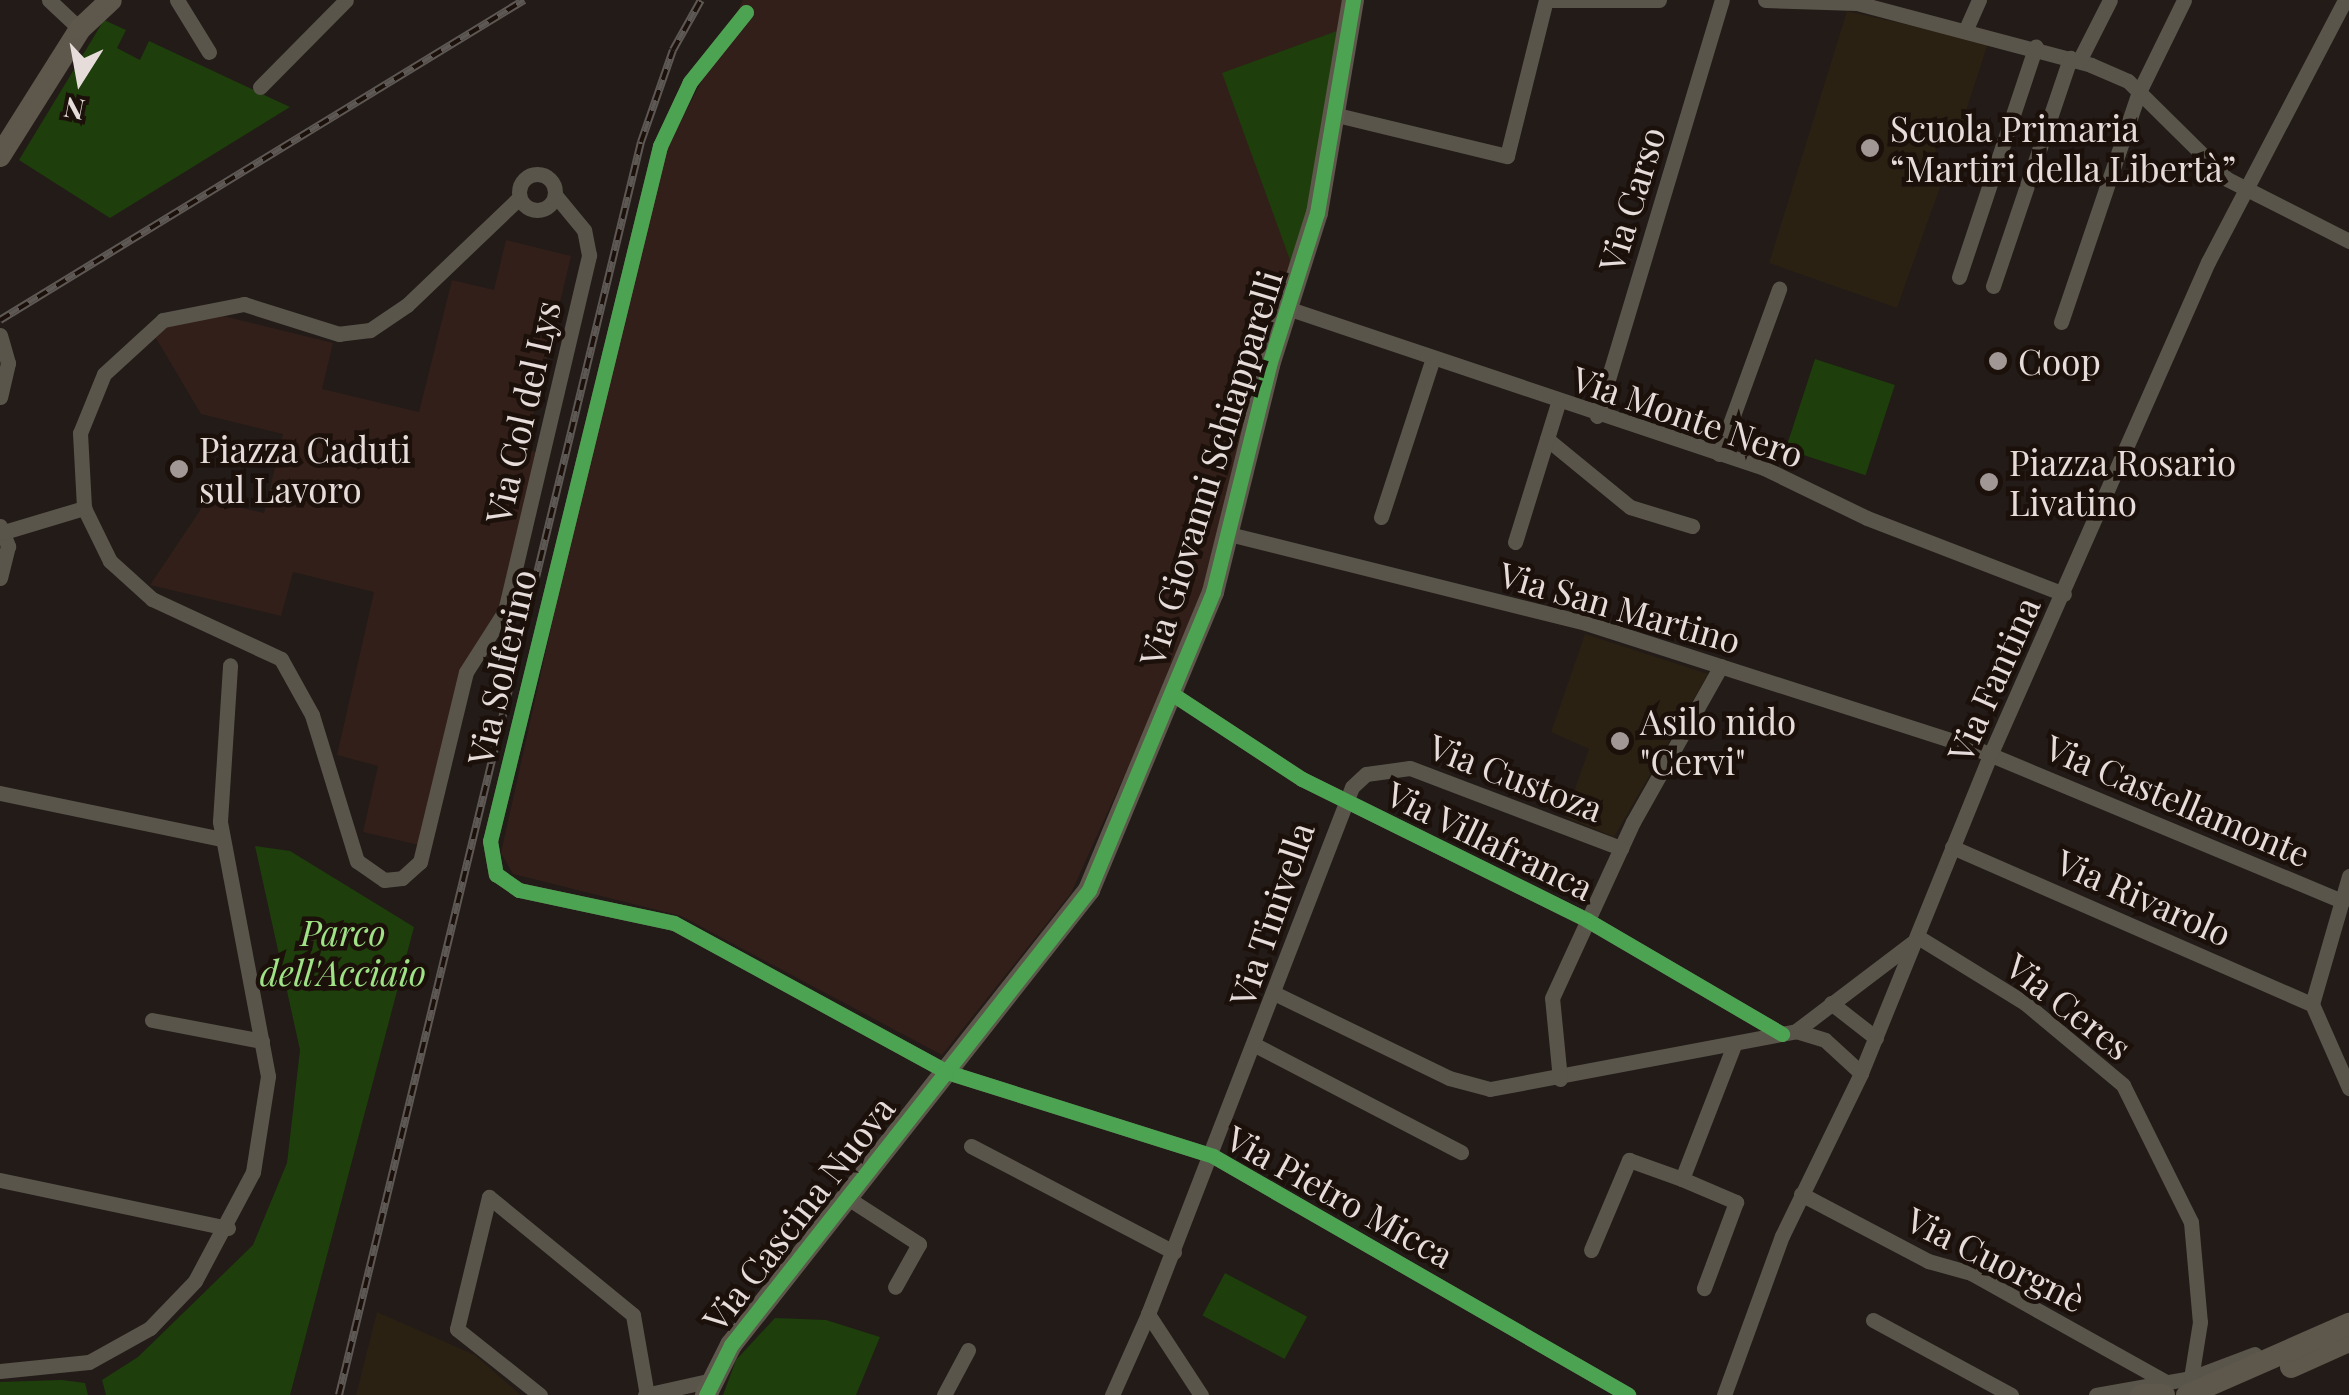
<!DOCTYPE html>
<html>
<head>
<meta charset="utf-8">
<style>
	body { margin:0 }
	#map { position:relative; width:2349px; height:1395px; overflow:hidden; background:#221b18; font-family:"Playfair Display",serif }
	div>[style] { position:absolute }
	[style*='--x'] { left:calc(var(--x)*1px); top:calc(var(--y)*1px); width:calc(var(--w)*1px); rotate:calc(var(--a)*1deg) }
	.built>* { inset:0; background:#321f19 }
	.education>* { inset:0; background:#2a2113 }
	.green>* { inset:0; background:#1e3e0b; transform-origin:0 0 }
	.street>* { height:15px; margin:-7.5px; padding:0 7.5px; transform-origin:7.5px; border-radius:7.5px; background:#59554b }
	.street>.ring { margin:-7.5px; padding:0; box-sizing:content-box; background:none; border:15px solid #59554b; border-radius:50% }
	.secondary>* { height:22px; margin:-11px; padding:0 11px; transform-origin:11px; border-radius:11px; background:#5d574c }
	.rail>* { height:8px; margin-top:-4px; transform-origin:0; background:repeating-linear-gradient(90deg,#1c100b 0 11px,#5e5854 0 22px); box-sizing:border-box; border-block:2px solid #5e5854 }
	.cycleway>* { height:15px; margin:-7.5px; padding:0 7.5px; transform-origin:7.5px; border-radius:7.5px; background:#4ca352 }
	.dots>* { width:28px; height:28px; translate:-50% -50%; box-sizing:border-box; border:5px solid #1c100b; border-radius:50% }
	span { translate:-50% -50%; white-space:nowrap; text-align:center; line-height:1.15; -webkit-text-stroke:9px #1c100b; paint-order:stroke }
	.poi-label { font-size:35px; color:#e6dcd9 }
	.left { translate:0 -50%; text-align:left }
	.street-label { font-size:35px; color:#e6dcd9 }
	.park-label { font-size:35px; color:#a0e386; font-style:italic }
	.north { position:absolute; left:30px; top:30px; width:100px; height:100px; -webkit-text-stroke:8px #1c100b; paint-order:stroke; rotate:191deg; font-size:28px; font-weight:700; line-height:40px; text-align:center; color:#e6dcd9 }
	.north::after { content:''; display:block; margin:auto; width:35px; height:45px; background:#e6dcd9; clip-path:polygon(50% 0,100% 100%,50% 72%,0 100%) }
</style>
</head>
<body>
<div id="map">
	<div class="built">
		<div style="clip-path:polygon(743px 0,1347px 0,1294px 271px,1204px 600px,1071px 893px,942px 1055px,681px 916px,513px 874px,501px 853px,627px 285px,665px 152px)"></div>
		<div style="clip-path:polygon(506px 240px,571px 256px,525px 449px,539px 453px,503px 606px,470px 655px,419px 845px,363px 832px,378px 766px,337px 755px,374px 592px,293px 572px,281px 616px,150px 585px,207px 500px,264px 513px,283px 434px,201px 414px,153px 333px,207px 312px,333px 343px,322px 389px,419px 412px,452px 280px,494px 290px)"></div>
	</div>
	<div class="education">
		<div style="clip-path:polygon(1847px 11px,1988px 43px,1957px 139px,1941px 135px,1932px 162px,1944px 176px,1897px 308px,1769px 263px)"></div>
		<div style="clip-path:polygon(1585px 634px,1708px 674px,1614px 837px,1565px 817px,1589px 749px,1551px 732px)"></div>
		<div style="clip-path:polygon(377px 1312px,475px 1355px,521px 1395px,356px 1395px)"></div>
	</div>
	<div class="green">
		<div style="clip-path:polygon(104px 20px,126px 30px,117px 48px,140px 60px,149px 41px,290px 107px,110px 218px,19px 160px)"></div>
		<div style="clip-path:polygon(1345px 28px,1294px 271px,1222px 73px)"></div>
		<div style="left:1815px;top:359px;width:84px;height:95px;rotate:18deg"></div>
		<div style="clip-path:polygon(255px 846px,290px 851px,414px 927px,290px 1395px,106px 1395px,102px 1380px,138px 1357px,253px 1245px,287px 1163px,300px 1050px)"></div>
		<div style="left:1225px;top:1273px;width:93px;height:48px;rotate:28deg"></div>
		<div style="clip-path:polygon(775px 1318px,826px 1320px,880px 1337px,856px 1395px,723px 1395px,736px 1360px)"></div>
		<div style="clip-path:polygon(62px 1380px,85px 1383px,88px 1395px,0 1395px,0 1382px)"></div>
	</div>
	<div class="street">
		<div style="--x:49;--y:0;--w:42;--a:43.1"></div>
		<div style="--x:177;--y:0;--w:61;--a:58.4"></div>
		<div style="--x:1549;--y:0;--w:110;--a:0"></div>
		<div style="--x:1765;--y:0;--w:92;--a:1.9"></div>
		<div style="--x:1857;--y:3;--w:242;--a:14.8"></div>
		<div style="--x:2091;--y:65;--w:40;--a:23.4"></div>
		<div style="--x:2128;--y:81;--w:139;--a:44.7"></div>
		<div style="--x:2227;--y:179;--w:137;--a:26.9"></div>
		<div style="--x:746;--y:12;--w:90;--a:128.7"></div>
		<div style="--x:690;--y:82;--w:71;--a:115.1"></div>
		<div style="--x:660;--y:146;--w:715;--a:103.74"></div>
		<div style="--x:490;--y:841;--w:34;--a:80"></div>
		<div style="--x:496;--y:874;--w:28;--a:35"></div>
		<div style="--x:519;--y:890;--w:158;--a:12"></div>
		<div style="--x:674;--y:923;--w:311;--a:28.6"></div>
		<div style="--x:947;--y:1072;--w:279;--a:17.5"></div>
		<div style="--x:1213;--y:1156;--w:479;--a:29.9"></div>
		<div style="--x:1966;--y:29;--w:32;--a:-66"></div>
		<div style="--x:2079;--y:61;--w:68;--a:-63.1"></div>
		<div style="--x:260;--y:87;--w:122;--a:-45.3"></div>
		<div style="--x:1337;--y:115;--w:175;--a:13.6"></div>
		<div style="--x:1507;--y:156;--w:161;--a:-76"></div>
		<div class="ring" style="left:519px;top:174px;width:21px;height:21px"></div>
		<div style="--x:519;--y:198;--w:155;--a:136.3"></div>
		<div style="--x:407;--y:305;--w:45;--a:146"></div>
		<div style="--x:370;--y:330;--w:31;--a:173"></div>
		<div style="--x:339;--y:334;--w:100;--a:-162.5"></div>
		<div style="--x:244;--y:304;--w:83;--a:168.8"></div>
		<div style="--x:163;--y:320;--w:80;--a:137.5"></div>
		<div style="--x:104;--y:374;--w:64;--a:112.1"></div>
		<div style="--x:80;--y:433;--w:75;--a:86.9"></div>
		<div style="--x:84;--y:508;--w:59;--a:63.9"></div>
		<div style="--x:110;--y:561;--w:57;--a:42.1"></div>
		<div style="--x:152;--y:599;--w:142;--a:24.9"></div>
		<div style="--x:281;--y:659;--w:64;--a:61"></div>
		<div style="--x:312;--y:715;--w:153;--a:72.9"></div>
		<div style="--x:357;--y:861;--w:33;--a:35"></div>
		<div style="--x:384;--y:880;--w:18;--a:-6"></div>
		<div style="--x:402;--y:878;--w:24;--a:-42"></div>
		<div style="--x:420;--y:862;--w:195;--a:-76.4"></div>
		<div style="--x:466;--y:672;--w:72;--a:-57.4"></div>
		<div style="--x:505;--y:611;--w:366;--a:-76.7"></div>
		<div style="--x:589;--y:255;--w:25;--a:-101"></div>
		<div style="--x:584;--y:230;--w:45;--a:-129.6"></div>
		<div style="--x:1959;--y:277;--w:243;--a:-71.6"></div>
		<div style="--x:1993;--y:286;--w:241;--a:-71.3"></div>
		<div style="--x:1287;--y:308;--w:503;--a:18.54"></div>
		<div style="--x:1764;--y:468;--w:114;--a:25.9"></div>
		<div style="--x:1867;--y:518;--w:211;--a:21.1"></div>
		<div style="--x:2061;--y:322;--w:243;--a:-71.3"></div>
		<div style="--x:2139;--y:92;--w:102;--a:-63.9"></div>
		<div style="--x:0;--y:335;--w:29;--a:74"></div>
		<div style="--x:8;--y:363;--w:35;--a:103"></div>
		<div style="--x:1597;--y:416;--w:434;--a:-73.3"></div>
		<div style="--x:1547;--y:439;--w:107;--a:39.3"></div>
		<div style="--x:1630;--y:507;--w:65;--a:17"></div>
		<div style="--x:1719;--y:454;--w:176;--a:-70"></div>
		<div style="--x:1381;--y:517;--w:164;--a:-71.9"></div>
		<div style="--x:0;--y:526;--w:22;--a:68"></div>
		<div style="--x:8;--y:546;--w:33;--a:104"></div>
		<div style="--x:4;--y:532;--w:84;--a:-16.7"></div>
		<div style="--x:1229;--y:534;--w:368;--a:14"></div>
		<div style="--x:1586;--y:623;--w:405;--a:17.8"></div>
		<div style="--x:1972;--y:747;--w:401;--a:22.6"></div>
		<div style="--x:1515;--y:542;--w:145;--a:-72.8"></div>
		<div style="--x:1174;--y:695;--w:153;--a:33.3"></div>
		<div style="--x:1302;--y:779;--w:318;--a:26.3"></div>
		<div style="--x:1587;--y:920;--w:226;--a:30.3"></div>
		<div style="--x:0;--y:793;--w:227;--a:11.7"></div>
		<div style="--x:1952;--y:847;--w:393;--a:23.6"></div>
		<div style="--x:2349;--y:876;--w:133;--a:106.1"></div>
		<div style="--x:2312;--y:1004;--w:92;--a:66.2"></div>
		<div style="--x:1918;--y:937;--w:126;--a:31.7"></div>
		<div style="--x:2025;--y:1003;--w:128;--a:39.9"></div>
		<div style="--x:2123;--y:1085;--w:153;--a:63.6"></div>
		<div style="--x:2191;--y:1222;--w:100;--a:84.9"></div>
		<div style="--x:2200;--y:1322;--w:57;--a:99.1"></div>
		<div style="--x:1276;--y:994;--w:192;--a:25.9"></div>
		<div style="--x:1449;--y:1078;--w:42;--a:15"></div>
		<div style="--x:1490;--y:1089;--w:311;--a:-10.7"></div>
		<div style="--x:1796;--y:1031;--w:30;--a:17"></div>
		<div style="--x:1825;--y:1040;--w:49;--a:42.5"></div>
		<div style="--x:1831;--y:1003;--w:57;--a:37.9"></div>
		<div style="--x:152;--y:1020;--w:112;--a:10.8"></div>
		<div style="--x:1796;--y:1031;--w:146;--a:-37.2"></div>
		<div style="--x:1257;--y:1046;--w:230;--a:27.5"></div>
		<div style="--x:1560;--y:1079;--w:81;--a:-95.6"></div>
		<div style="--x:1552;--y:998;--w:194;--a:-65.3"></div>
		<div style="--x:1633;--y:822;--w:179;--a:-60.6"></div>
		<div style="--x:971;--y:1146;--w:229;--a:27.6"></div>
		<div style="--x:1682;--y:1179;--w:59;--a:23.1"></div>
		<div style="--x:1736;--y:1202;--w:92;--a:110.4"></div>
		<div style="--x:0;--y:1180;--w:233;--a:11.9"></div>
		<div style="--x:1801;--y:1194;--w:144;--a:27.8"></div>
		<div style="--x:1928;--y:1261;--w:45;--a:15.6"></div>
		<div style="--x:1971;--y:1273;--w:221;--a:29.2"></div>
		<div style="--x:846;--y:1197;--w:87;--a:32.8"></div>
		<div style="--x:919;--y:1244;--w:49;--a:119.2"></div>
		<div style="--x:1591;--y:1250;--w:98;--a:-67.1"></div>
		<div style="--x:1629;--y:1160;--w:56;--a:19.7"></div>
		<div style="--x:1682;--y:1179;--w:144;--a:-68.8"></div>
		<div style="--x:1873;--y:1320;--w:157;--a:28.5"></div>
		<div style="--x:0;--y:1371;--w:89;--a:-5.8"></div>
		<div style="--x:89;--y:1362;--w:70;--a:-29.1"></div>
		<div style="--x:150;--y:1328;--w:65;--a:-46.2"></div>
		<div style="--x:195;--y:1281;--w:123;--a:-62"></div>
		<div style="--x:253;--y:1172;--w:97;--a:-81.1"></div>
		<div style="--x:268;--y:1076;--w:259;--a:-100.7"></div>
		<div style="--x:220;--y:821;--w:156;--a:-86.3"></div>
		<div style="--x:540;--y:1395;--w:106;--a:-141.5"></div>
		<div style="--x:457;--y:1329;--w:136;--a:-76.4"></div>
		<div style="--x:489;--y:1197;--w:186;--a:39.3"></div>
		<div style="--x:633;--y:1315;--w:81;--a:80.1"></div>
		<div style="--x:645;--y:1395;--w:69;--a:-12.6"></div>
		<div style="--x:944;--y:1395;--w:51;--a:-61.9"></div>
		<div style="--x:1112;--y:1395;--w:89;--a:-66"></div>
		<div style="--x:1201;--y:1395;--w:97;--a:-123.2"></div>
		<div style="--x:1148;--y:1314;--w:565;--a:-68.84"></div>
		<div style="--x:1352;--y:787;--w:19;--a:-43"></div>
		<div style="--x:1366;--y:774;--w:44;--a:-7.8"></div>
		<div style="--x:1410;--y:768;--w:226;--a:20.8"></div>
		<div style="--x:1724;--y:1395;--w:169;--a:-70"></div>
		<div style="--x:1782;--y:1236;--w:181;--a:-64.1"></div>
		<div style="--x:1861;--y:1073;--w:345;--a:-67.9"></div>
		<div style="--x:1991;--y:753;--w:537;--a:-66.16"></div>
		<div style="--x:2208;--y:262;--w:296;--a:-62.4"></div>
		<div style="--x:2096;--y:1395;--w:97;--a:-10.1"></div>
		<div style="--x:2191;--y:1378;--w:68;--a:-20.6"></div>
	</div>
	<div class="secondary">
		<div style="--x:0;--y:156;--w:150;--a:-57.8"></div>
		<div style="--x:80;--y:29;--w:42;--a:-43.1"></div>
		<div style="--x:2291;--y:1367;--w:64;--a:-24.1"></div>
		<div style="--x:706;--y:1395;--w:56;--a:-63.4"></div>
		<div style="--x:731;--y:1345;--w:579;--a:-51.8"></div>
		<div style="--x:1089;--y:890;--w:323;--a:-67.4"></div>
		<div style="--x:1213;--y:592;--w:234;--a:-76.1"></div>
		<div style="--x:1269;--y:365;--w:159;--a:-72.5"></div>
		<div style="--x:1317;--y:213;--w:216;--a:-80.4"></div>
		<div style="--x:2141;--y:1395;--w:23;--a:0"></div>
		<div style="--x:2187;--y:1395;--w:177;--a:-23.7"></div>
	</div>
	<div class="rail">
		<div style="--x:0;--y:320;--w:614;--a:-31.41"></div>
		<div style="--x:339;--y:1395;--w:1289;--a:-76.45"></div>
		<div style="--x:641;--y:142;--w:97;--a:-70.8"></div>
		<div style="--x:673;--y:50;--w:57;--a:-60.8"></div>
	</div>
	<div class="cycleway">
		<div style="--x:746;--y:12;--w:90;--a:128.7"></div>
		<div style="--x:690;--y:82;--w:71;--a:115.1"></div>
		<div style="--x:660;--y:146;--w:715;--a:103.74"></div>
		<div style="--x:490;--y:841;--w:34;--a:80"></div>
		<div style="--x:496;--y:874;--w:28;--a:35"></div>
		<div style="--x:519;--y:890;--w:158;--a:12"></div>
		<div style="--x:674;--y:923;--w:311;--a:28.6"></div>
		<div style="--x:947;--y:1072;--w:279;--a:17.5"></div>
		<div style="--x:1213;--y:1156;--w:479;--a:29.9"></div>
		<div style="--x:1174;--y:695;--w:153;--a:33.3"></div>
		<div style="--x:1302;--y:779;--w:318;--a:26.3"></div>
		<div style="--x:1587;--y:920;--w:226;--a:30.3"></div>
		<div style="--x:706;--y:1395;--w:56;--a:-63.4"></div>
		<div style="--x:731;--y:1345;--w:579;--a:-51.8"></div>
		<div style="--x:1089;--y:890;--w:323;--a:-67.4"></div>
		<div style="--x:1213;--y:592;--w:234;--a:-76.1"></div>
		<div style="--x:1269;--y:365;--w:159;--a:-72.5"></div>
		<div style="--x:1317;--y:213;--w:216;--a:-80.4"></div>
	</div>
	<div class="dots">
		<div style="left:1870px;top:148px;background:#a19895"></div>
		<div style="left:1998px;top:361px;background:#a19895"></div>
		<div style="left:179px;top:469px;background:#a19895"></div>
		<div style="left:1989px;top:482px;background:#a19895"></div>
		<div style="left:1620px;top:741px;background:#a19895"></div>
	</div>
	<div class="poi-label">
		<span class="left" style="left:1890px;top:148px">Scuola Primaria<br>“Martiri della Libertà”</span>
		<span class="left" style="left:2018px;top:361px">Coop</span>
		<span class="left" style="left:199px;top:469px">Piazza Caduti<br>sul Lavoro</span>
		<span class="left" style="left:2009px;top:482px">Piazza Rosario<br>Livatino</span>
		<span class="left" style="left:1640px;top:741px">Asilo nido<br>"Cervi"</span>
	</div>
	<div class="street-label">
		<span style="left:1631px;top:199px;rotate:-73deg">Via Carso</span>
		<span style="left:522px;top:412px;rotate:-77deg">Via Col del Lys</span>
		<span style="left:1688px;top:416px;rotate:19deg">Via Monte Nero</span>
		<span style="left:1210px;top:468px;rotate:-73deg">Via Giovanni Schiapparelli</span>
		<span style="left:1620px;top:607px;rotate:16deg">Via San Martino</span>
		<span style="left:501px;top:667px;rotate:-77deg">Via Solferino</span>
		<span style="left:1993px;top:679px;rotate:-66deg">Via Fantina</span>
		<span style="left:1516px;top:777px;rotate:21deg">Via Custoza</span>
		<span style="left:2178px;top:800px;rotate:23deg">Via Castellamonte</span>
		<span style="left:1490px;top:840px;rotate:26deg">Via Villafranca</span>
		<span style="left:2144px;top:897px;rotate:24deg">Via Rivarolo</span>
		<span style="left:1271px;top:914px;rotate:-71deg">Via Tinivella</span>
		<span style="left:2069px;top:1006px;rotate:38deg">Via Ceres</span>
		<span style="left:1340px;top:1196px;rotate:29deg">Via Pietro Micca</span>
		<span style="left:798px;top:1213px;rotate:-52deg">Via Cascina Nuova</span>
		<span style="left:1996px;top:1259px;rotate:26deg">Via Cuorgnè</span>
	</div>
	<div class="park-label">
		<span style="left:343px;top:952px">Parco<br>dell'Acciaio</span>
	</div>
	<div class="north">N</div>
</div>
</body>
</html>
